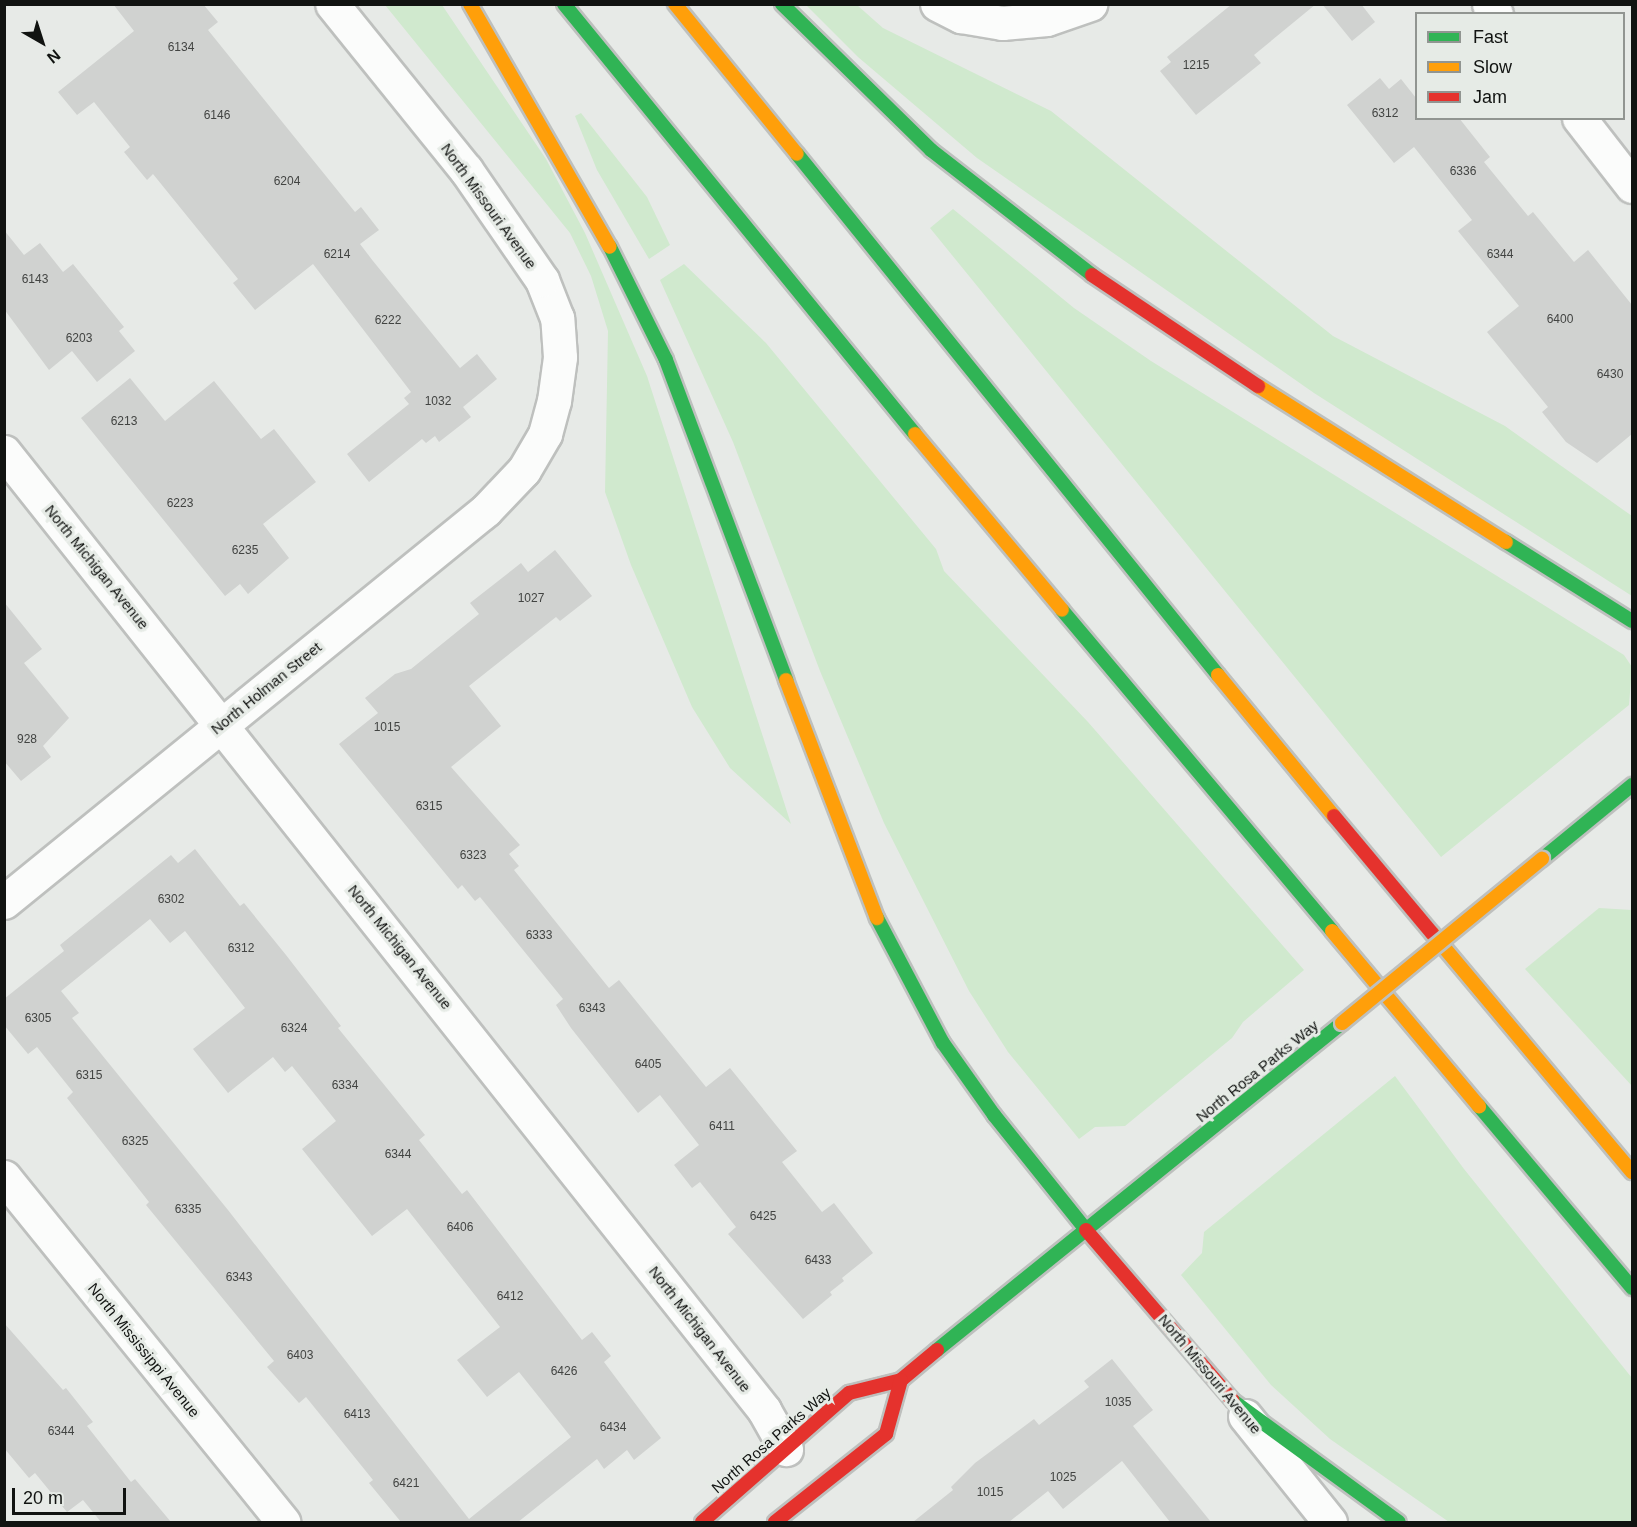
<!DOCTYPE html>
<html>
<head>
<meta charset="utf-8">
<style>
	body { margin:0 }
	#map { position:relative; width:1637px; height:1527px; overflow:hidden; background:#e7eae7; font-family:Helvetica,sans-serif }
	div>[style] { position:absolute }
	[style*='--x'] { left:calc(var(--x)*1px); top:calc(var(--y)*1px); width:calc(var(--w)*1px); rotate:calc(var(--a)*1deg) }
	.green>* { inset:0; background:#d0e9ce }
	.building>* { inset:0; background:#d0d2d0 }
	.roads { filter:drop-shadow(2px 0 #bec0be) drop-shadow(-2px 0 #bec0be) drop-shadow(0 2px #bec0be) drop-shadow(0 -2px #bec0be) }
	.street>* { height:33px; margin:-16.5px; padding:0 16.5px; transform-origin:16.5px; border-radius:16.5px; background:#fbfcfb }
	.fast>* { height:14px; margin:-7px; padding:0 7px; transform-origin:7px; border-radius:7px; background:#30b455 }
	.slow>* { height:14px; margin:-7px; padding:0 7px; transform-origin:7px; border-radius:7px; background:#ff9f0a }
	.jam>* { height:14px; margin:-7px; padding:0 7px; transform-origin:7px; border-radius:7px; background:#e5322d }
	.bridges { filter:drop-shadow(2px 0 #bec0be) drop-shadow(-2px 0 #bec0be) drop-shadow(0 2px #bec0be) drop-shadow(0 -2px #bec0be) }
	.slow-bridge>* { height:14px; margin:-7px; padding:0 7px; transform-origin:7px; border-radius:7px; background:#ff9f0a }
	span { translate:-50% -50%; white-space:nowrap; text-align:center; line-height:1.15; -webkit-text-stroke:6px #e6ebe6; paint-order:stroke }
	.number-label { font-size:12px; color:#424442 }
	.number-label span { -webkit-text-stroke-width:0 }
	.street-label { font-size:15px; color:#111311 }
	.frame { position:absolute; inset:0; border:6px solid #111311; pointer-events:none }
	.legend { position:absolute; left:1415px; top:12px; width:210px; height:108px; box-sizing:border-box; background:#e6ebe6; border:2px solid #919591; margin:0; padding:8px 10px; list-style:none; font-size:18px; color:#111311 }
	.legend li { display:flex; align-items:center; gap:12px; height:30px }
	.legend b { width:30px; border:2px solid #919591 }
	.north { position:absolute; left:12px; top:12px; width:60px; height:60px; -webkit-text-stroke:4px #e6ebe6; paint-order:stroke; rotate:141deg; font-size:16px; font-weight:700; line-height:24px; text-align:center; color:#111311 }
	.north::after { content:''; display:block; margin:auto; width:21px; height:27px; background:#111311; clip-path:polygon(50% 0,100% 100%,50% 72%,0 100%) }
	.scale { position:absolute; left:12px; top:1488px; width:114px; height:27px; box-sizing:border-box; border:3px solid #111311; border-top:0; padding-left:8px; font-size:18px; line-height:21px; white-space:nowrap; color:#111311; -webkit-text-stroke:4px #e6ebe6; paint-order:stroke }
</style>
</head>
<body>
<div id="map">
	<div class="green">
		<div style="clip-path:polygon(385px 5px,442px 5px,546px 159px,585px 233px,647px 376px,791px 824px,730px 768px,692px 707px,631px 565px,605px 492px,608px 331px,591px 276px,570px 233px)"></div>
		<div style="clip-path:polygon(806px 5px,857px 5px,883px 28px,1051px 111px,1333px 336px,1505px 426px,1584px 482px,1632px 516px,1632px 596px,1314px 393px,977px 158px,858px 57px)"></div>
		<div style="clip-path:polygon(581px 113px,647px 197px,670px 245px,649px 259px,597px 170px,575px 116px)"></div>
		<div style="clip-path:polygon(953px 209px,1074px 308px,1151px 361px,1624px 655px,1632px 667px,1629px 705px,1441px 857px,930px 228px)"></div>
		<div style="clip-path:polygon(684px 264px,766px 343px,936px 549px,944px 571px,1088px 722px,1304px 970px,1243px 1022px,1232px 1038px,1125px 1126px,1095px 1127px,1079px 1139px,1008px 1052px,969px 991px,884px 823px,820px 671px,733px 442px,660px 280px)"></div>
		<div style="clip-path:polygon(1599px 908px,1632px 910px,1632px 1086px,1525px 969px)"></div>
		<div style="clip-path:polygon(1395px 1076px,1464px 1169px,1632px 1378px,1632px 1522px,1449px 1522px,1330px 1439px,1271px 1385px,1181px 1275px,1202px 1253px,1204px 1232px)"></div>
	</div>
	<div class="building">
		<div style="clip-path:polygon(113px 4px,203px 4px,218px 22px,208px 30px,355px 212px,361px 207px,379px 230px,360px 244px,373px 261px,460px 368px,477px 354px,497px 379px,463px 407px,471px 417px,439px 442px,435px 436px,426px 443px,422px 439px,369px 482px,347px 454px,409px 404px,404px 398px,411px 392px,313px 264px,255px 310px,233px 283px,238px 279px,153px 174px,147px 180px,124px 152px,130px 147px,94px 102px,77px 115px,58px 92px,134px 31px)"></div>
		<div style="clip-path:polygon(1232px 4px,1316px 4px,1254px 55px,1261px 63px,1196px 115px,1160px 71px,1171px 62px,1167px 57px)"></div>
		<div style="clip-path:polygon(1322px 4px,1361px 4px,1375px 22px,1352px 41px)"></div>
		<div style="clip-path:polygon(1380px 78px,1389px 89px,1401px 79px,1416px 98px,1416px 118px,1459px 118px,1490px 157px,1484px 162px,1528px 216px,1533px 212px,1574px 262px,1588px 250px,1632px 305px,1632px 434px,1597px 463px,1566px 442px,1542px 412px,1548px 407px,1487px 332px,1519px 306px,1458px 231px,1472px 220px,1414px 147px,1394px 163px,1347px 105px)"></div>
		<div style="clip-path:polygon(4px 230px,24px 255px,40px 243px,63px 272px,73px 264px,124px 327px,119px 331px,135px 351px,97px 382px,72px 351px,49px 370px,4px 309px)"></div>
		<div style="clip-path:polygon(130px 378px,165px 421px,214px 381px,261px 439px,274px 429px,316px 482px,263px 524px,289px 558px,248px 594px,240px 584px,225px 596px,81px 418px)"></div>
		<div style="clip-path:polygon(555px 550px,592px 596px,560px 621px,556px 617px,469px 686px,501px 726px,451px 767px,520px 845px,509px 854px,519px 866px,514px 870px,609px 988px,619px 980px,706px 1087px,730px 1068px,797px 1151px,782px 1162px,822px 1212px,834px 1203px,873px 1253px,842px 1278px,844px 1281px,830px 1292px,832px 1295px,803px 1319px,728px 1234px,736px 1227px,700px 1182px,692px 1188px,674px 1165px,699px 1145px,660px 1095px,638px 1113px,571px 1028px,556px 1005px,563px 999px,480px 897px,475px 901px,462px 885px,458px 889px,339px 744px,378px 713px,365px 698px,395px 674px,411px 669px,479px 614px,470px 603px,521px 563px,528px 572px)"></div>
		<div style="clip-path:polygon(4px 602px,42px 649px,24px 663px,69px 718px,43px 746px,51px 757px,21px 781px,4px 761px)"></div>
		<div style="clip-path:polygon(evenodd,195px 849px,240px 906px,244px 903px,286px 955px,341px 1026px,338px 1028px,425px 1135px,419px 1140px,462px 1194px,467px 1190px,582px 1340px,592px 1332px,611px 1356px,604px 1362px,661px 1438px,634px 1460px,627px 1450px,604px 1469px,597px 1459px,518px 1522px,401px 1522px,369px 1483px,373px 1480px,306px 1397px,299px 1403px,267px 1367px,274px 1361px,146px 1205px,149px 1202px,67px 1098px,73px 1092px,37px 1047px,28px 1054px,4px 1025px,4px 999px,64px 951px,60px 945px,171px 855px,178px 863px,195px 849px,150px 919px,170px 943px,185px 931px,245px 1008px,193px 1049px,228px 1093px,273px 1057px,285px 1072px,292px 1066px,336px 1121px,302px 1149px,372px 1236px,407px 1209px,500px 1327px,457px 1360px,487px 1397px,519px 1372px,571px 1437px,469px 1519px,228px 1210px,72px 1018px,79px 1013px,61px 991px,150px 919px)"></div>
		<div style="clip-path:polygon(4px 1323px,63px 1390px,66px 1388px,93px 1422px,87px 1426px,131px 1482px,135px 1479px,171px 1522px,101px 1522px,83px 1500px,67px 1512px,35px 1473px,29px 1478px,4px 1448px)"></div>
		<div style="clip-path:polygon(1112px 1359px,1153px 1410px,1133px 1426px,1211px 1522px,1170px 1522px,1122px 1461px,1063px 1509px,1048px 1491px,1009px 1522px,913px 1522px,953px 1490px,951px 1487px,975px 1463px,1034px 1419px,1039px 1425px,1089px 1387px,1084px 1381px)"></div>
	</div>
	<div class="roads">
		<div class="street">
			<div style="--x:937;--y:4;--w:27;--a:27"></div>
			<div style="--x:961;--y:16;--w:42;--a:9.7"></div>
			<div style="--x:1002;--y:23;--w:45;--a:-5.1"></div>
			<div style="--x:1047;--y:19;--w:46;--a:-19.2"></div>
			<div style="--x:1489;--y:4;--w:12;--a:55"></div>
			<div style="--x:1579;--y:118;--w:86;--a:52.1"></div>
			<div style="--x:4;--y:452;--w:1223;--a:51.57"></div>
			<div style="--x:764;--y:1410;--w:45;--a:60.6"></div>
			<div style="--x:4;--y:902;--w:621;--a:-39.12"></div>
			<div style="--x:486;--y:510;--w:55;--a:-46.5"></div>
			<div style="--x:524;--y:470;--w:42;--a:-59.7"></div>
			<div style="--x:545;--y:434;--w:34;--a:-75"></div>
			<div style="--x:554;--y:401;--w:44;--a:-82.2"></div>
			<div style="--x:560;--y:357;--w:39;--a:-94"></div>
			<div style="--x:557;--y:318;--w:41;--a:-111.5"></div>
			<div style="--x:542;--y:280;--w:134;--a:-124.6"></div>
			<div style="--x:466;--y:170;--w:213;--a:-128.9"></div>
			<div style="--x:4;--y:1177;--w:444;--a:51"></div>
			<div style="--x:1245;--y:1416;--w:136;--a:51.3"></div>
		</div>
		<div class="fast">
			<div style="--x:564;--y:4;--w:555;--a:50.78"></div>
			<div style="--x:782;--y:4;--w:209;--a:44.4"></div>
			<div style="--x:931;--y:150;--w:204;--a:37.8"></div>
			<div style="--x:797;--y:154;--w:670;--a:51.06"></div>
			<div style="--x:610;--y:247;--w:126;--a:63.6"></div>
			<div style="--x:666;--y:360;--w:342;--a:69.4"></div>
			<div style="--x:1506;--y:542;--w:149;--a:32.1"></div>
			<div style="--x:1062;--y:610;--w:419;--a:49.9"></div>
			<div style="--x:1542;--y:859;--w:117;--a:-39.4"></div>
			<div style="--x:877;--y:918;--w:141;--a:62.2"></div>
			<div style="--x:943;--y:1043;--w:88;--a:54.7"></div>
			<div style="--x:994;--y:1115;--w:147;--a:51.3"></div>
			<div style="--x:1479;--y:1106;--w:238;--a:49.9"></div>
			<div style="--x:937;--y:1350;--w:521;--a:-38.92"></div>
			<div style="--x:1233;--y:1401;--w:205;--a:36.1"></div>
		</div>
		<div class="slow">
			<div style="--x:470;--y:4;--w:280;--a:60.1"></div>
			<div style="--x:675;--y:4;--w:193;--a:50.9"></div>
			<div style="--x:1258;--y:386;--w:293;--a:32.2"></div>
			<div style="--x:915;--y:434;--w:229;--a:50.1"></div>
			<div style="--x:1218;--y:675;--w:183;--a:50.6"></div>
			<div style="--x:786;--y:680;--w:255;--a:69.1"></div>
			<div style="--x:1332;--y:931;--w:229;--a:50"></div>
			<div style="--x:1432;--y:933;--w:312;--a:50.1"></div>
		</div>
		<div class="jam">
			<div style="--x:1092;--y:275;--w:200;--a:33.8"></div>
			<div style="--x:1334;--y:816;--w:153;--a:50.1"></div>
			<div style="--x:1086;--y:1230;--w:225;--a:49.3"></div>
			<div style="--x:702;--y:1522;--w:196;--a:-41.3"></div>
			<div style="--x:849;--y:1393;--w:54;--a:-14"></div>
			<div style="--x:901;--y:1380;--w:47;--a:-39.8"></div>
			<div style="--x:775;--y:1522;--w:142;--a:-38.4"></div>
			<div style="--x:886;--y:1434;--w:56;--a:-74.5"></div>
		</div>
	</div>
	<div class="bridges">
		<div class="slow-bridge">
			<div style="--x:1342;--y:1023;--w:259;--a:-39.4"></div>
		</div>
	</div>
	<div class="number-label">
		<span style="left:181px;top:48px">6134</span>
		<span style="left:1196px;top:66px">1215</span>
		<span style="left:1385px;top:114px">6312</span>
		<span style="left:217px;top:116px">6146</span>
		<span style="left:1463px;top:172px">6336</span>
		<span style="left:287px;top:182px">6204</span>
		<span style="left:337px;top:255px">6214</span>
		<span style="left:1500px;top:255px">6344</span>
		<span style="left:35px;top:280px">6143</span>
		<span style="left:1560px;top:320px">6400</span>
		<span style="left:388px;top:321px">6222</span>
		<span style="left:79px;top:339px">6203</span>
		<span style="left:1610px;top:375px">6430</span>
		<span style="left:438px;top:402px">1032</span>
		<span style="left:124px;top:422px">6213</span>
		<span style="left:180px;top:504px">6223</span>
		<span style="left:245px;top:551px">6235</span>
		<span style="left:531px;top:599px">1027</span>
		<span style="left:387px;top:728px">1015</span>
		<span style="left:27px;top:740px">928</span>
		<span style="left:429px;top:807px">6315</span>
		<span style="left:473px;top:856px">6323</span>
		<span style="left:171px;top:900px">6302</span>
		<span style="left:539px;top:936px">6333</span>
		<span style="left:241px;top:949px">6312</span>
		<span style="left:592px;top:1009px">6343</span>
		<span style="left:38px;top:1019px">6305</span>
		<span style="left:294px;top:1029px">6324</span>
		<span style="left:648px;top:1065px">6405</span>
		<span style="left:89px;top:1076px">6315</span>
		<span style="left:345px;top:1086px">6334</span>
		<span style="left:722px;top:1127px">6411</span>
		<span style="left:135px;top:1142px">6325</span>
		<span style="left:398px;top:1155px">6344</span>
		<span style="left:188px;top:1210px">6335</span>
		<span style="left:763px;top:1217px">6425</span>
		<span style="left:460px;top:1228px">6406</span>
		<span style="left:818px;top:1261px">6433</span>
		<span style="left:239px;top:1278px">6343</span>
		<span style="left:510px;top:1297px">6412</span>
		<span style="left:300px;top:1356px">6403</span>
		<span style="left:564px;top:1372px">6426</span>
		<span style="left:1118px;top:1403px">1035</span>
		<span style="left:357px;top:1415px">6413</span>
		<span style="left:613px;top:1428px">6434</span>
		<span style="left:61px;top:1432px">6344</span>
		<span style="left:1063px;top:1478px">1025</span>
		<span style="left:406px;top:1484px">6421</span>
		<span style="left:990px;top:1493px">1015</span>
	</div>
	<div class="street-label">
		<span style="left:489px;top:206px;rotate:54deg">North Missouri Avenue</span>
		<span style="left:97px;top:567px;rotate:51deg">North Michigan Avenue</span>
		<span style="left:266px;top:688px;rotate:-39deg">North Holman Street</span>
		<span style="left:400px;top:947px;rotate:51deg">North Michigan Avenue</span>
		<span style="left:1257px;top:1071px;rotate:-39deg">North Rosa Parks Way</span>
		<span style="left:700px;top:1329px;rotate:52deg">North Michigan Avenue</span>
		<span style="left:144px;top:1350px;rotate:51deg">North Mississippi Avenue</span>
		<span style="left:1210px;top:1374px;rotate:50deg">North Missouri Avenue</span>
		<span style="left:771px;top:1440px;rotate:-41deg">North Rosa Parks Way</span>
	</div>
	<div class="frame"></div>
	<ul class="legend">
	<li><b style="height:8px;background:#30b455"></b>Fast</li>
	<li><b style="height:8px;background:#ff9f0a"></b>Slow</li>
	<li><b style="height:8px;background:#e5322d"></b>Jam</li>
	</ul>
	<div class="north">N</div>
	<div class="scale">20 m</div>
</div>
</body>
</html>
